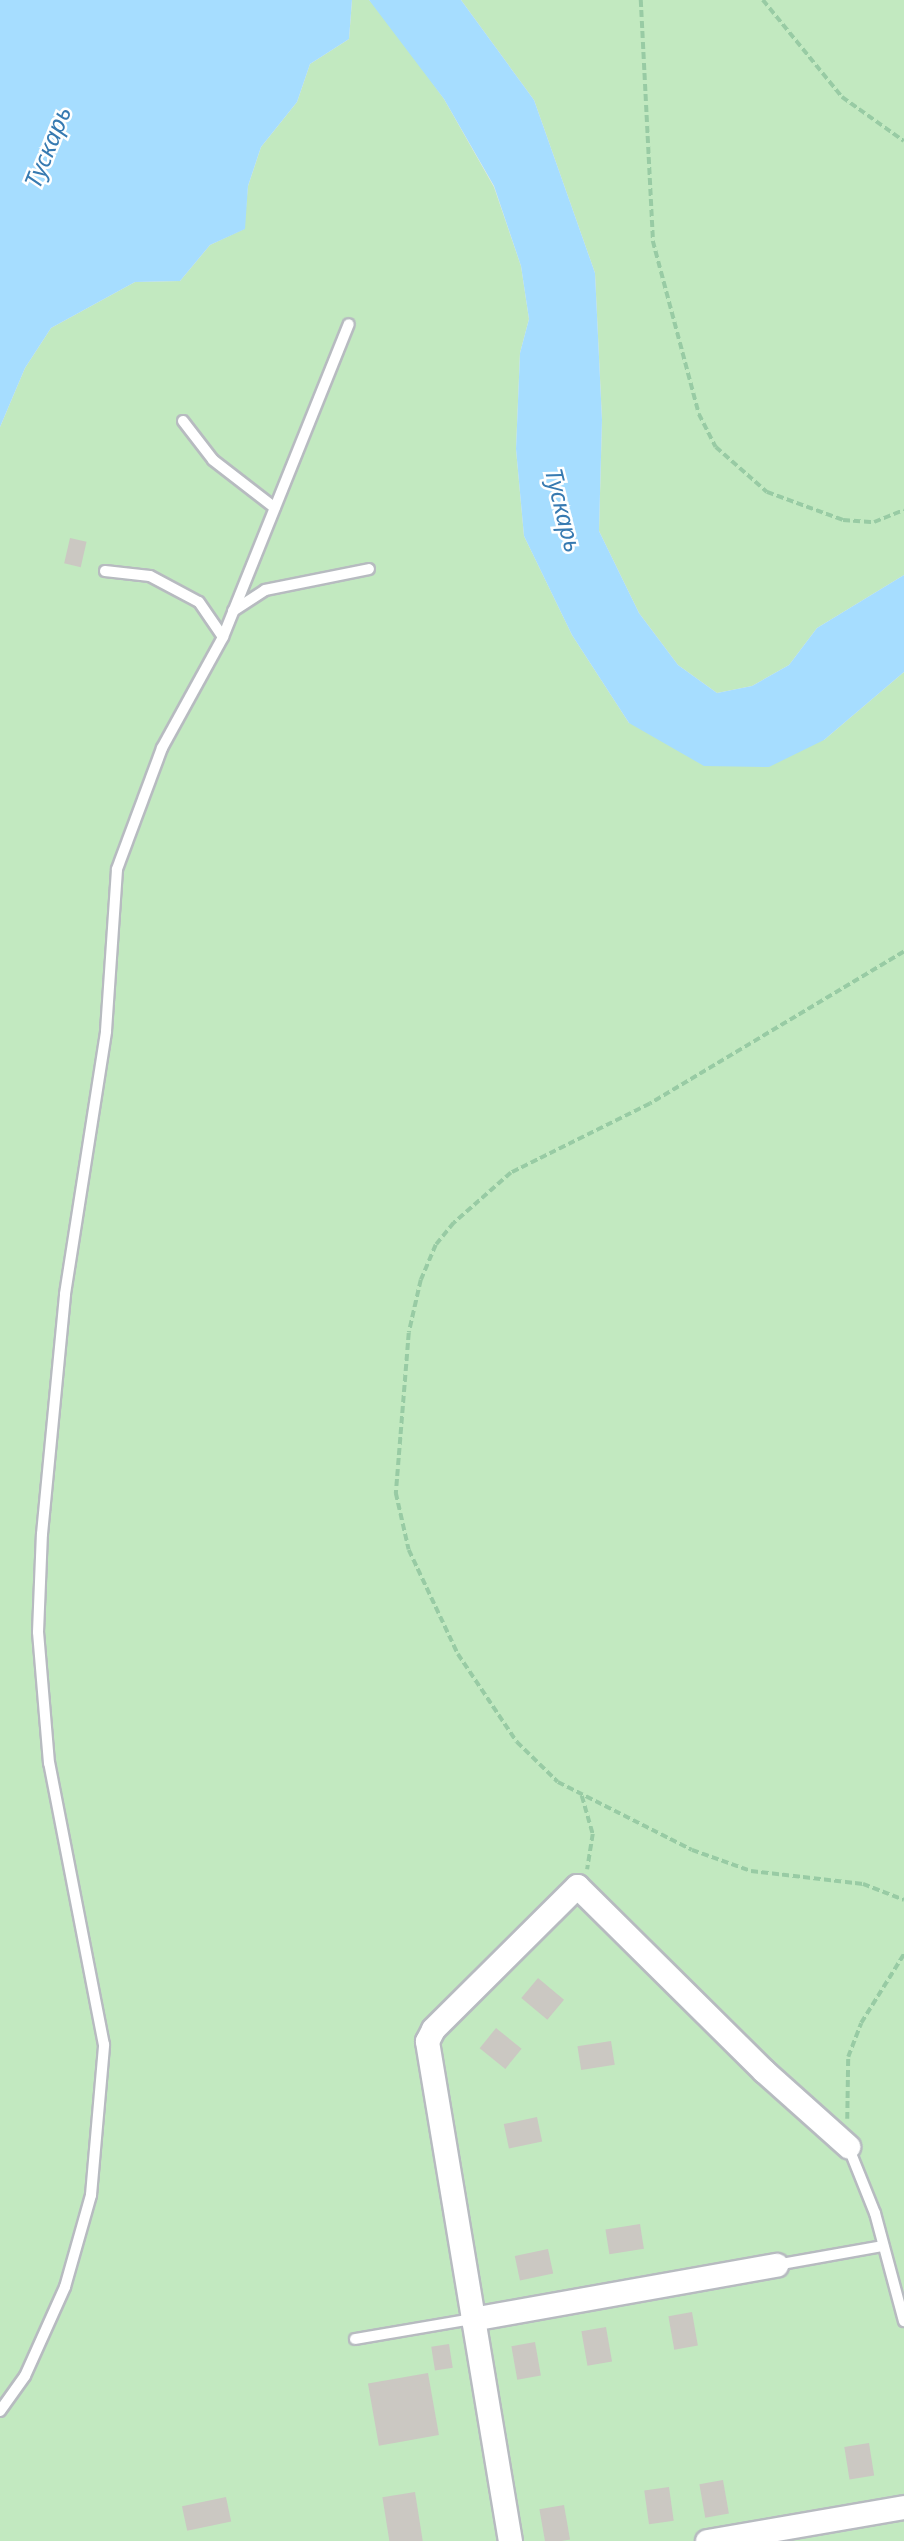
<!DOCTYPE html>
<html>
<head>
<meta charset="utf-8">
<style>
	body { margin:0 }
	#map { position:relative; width:904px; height:2541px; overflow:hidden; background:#f0ede5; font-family:"Noto Sans",sans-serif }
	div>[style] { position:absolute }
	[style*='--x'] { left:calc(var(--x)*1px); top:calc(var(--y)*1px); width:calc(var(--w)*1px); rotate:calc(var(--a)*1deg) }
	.green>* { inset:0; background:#c2e9c0 }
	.water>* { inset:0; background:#a6ddff }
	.building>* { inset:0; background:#cbc8c2; transform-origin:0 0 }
	.path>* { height:3.5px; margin-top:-1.75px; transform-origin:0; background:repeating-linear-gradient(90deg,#98cba4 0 7px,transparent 0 10.5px) }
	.roads { filter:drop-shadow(2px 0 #b7bbc0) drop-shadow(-2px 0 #b7bbc0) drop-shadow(0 2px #b7bbc0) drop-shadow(0 -2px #b7bbc0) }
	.service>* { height:10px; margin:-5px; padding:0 5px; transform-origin:5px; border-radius:5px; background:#fff }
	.minor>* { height:23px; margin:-11.5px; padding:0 11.5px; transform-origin:11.5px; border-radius:11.5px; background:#fff }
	span { translate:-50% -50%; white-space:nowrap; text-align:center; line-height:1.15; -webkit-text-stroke:5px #fff; paint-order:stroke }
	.water-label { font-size:24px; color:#377ab1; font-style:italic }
</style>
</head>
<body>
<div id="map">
	<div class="green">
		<div style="clip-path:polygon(352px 0,369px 0,385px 17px,444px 99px,494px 187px,521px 266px,529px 319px,520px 353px,516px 449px,524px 536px,572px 635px,629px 723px,824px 740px,904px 672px,904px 2541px,0 2541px,0 427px,25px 368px,51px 328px,135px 282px,180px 281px,210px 245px,244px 229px,248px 186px,261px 147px,297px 102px,310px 64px,349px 39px)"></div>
		<div style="clip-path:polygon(461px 0,904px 0,904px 575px,817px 628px,789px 665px,752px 686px,717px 693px,678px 665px,639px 613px,599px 531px,602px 420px,595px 273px,534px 100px)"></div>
	</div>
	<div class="water">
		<div style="clip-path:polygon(0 0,352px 0,349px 39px,310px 64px,297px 102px,261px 147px,248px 186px,245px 229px,210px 245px,180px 281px,135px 282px,51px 328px,25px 368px,0 427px)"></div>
		<div style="clip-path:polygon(369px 0,461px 0,534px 100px,595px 273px,602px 420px,599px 531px,639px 613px,678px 665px,717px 693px,752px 686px,789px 665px,817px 628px,904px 575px,904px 672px,824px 740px,769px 767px,704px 766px,629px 723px,572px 635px,524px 536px,516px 449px,520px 353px,529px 319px,521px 266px,494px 186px,444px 99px)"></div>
	</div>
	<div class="building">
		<div style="left:70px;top:538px;width:17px;height:26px;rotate:13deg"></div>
		<div style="left:538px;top:1978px;width:34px;height:26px;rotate:40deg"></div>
		<div style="left:496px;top:2028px;width:33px;height:26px;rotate:39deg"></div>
		<div style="left:611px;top:2041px;width:24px;height:34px;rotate:81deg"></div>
		<div style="left:537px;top:2117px;width:25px;height:34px;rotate:78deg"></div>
		<div style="left:640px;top:2224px;width:25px;height:35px;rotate:81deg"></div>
		<div style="left:548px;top:2249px;width:25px;height:34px;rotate:78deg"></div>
		<div style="left:692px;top:2312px;width:34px;height:24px;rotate:80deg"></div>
		<div style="left:606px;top:2327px;width:35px;height:25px;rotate:80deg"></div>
		<div style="left:535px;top:2342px;width:34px;height:24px;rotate:80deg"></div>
		<div style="left:449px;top:2344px;width:24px;height:18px;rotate:81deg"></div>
		<div style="left:428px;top:2373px;width:63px;height:61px;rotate:80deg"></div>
		<div style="left:869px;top:2443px;width:33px;height:25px;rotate:81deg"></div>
		<div style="left:723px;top:2480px;width:34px;height:24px;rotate:80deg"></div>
		<div style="left:669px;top:2487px;width:34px;height:25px;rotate:82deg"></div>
		<div style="left:415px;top:2492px;width:50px;height:33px;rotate:81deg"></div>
		<div style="left:226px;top:2497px;width:25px;height:45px;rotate:78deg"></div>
		<div style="left:564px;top:2505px;width:35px;height:25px;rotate:80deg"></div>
	</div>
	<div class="path">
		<div style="--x:641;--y:0;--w:241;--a:87.1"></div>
		<div style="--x:653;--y:241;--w:179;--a:75.1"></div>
		<div style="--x:699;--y:414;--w:37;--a:63"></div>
		<div style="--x:716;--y:447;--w:68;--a:41.4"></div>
		<div style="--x:767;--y:492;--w:81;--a:20.2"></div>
		<div style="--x:843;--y:520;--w:31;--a:4"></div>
		<div style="--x:874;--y:522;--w:32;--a:-22"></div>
		<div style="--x:763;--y:0;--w:125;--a:50.8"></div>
		<div style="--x:842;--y:97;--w:76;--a:35.4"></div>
		<div style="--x:904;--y:952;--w:296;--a:149.1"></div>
		<div style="--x:650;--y:1104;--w:155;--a:153.6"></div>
		<div style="--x:511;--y:1173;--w:76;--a:138.7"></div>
		<div style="--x:454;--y:1223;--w:28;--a:129"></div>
		<div style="--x:436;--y:1245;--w:38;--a:113"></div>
		<div style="--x:421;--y:1280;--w:54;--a:102.8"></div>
		<div style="--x:409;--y:1333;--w:161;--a:94.6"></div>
		<div style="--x:396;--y:1493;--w:58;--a:77.2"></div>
		<div style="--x:409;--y:1550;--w:115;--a:64.8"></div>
		<div style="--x:458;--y:1654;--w:106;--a:56.2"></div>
		<div style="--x:517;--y:1742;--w:57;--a:44.3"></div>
		<div style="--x:558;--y:1782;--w:150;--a:26.9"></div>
		<div style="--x:692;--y:1850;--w:63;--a:19.6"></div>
		<div style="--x:751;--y:1871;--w:113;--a:6.6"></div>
		<div style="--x:863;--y:1884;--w:44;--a:21.3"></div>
		<div style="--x:582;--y:1796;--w:40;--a:74"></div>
		<div style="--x:593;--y:1834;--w:36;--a:99"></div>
		<div style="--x:847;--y:2119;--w:62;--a:-89.1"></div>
		<div style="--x:848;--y:2057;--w:36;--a:-69"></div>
		<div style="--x:861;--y:2023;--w:81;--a:-58.1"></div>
	</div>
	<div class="roads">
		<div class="service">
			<div style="--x:183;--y:421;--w:49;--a:52.4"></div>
			<div style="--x:213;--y:460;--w:78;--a:37.7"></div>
			<div style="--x:105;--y:571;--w:45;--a:6.3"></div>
			<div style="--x:150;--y:576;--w:55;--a:28"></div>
			<div style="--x:199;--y:602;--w:42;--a:55.6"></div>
			<div style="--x:233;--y:611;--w:38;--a:-33"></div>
			<div style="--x:265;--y:590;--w:106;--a:-11.4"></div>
			<div style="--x:848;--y:2146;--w:72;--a:68.1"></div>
			<div style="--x:875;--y:2213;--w:112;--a:75"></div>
			<div style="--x:776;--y:2265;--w:109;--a:-10.1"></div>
			<div style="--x:355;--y:2339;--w:119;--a:-9.7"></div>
			<div style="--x:0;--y:2411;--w:43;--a:-54.5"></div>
			<div style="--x:25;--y:2376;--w:98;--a:-65.8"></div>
			<div style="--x:65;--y:2287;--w:96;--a:-74.2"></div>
			<div style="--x:91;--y:2195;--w:151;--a:-85"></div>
			<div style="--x:104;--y:2045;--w:287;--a:-101"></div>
			<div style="--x:49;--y:1763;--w:131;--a:-94.8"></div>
			<div style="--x:38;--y:1632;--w:98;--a:-87.7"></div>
			<div style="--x:42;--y:1534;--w:241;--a:-84.5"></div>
			<div style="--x:65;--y:1294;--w:266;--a:-81.1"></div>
			<div style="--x:106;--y:1031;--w:162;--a:-86.1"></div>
			<div style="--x:117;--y:869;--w:129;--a:-69.6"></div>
			<div style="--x:162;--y:748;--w:127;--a:-61.2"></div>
			<div style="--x:223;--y:637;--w:337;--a:-68.1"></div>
		</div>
		<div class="minor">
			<div style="--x:472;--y:2319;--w:309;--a:-10.1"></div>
			<div style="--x:510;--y:2541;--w:507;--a:-99.43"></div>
			<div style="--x:427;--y:2041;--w:13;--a:-63"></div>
			<div style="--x:433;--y:2029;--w:203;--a:-44.8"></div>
			<div style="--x:577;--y:1886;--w:263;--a:44.7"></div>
			<div style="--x:764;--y:2071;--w:113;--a:41.8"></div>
			<div style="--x:707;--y:2541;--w:200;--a:-9.8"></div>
		</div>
	</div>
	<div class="water-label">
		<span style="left:47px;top:147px;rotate:-68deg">Тускарь</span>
		<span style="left:564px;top:510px;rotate:76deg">Тускарь</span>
	</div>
</div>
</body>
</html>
